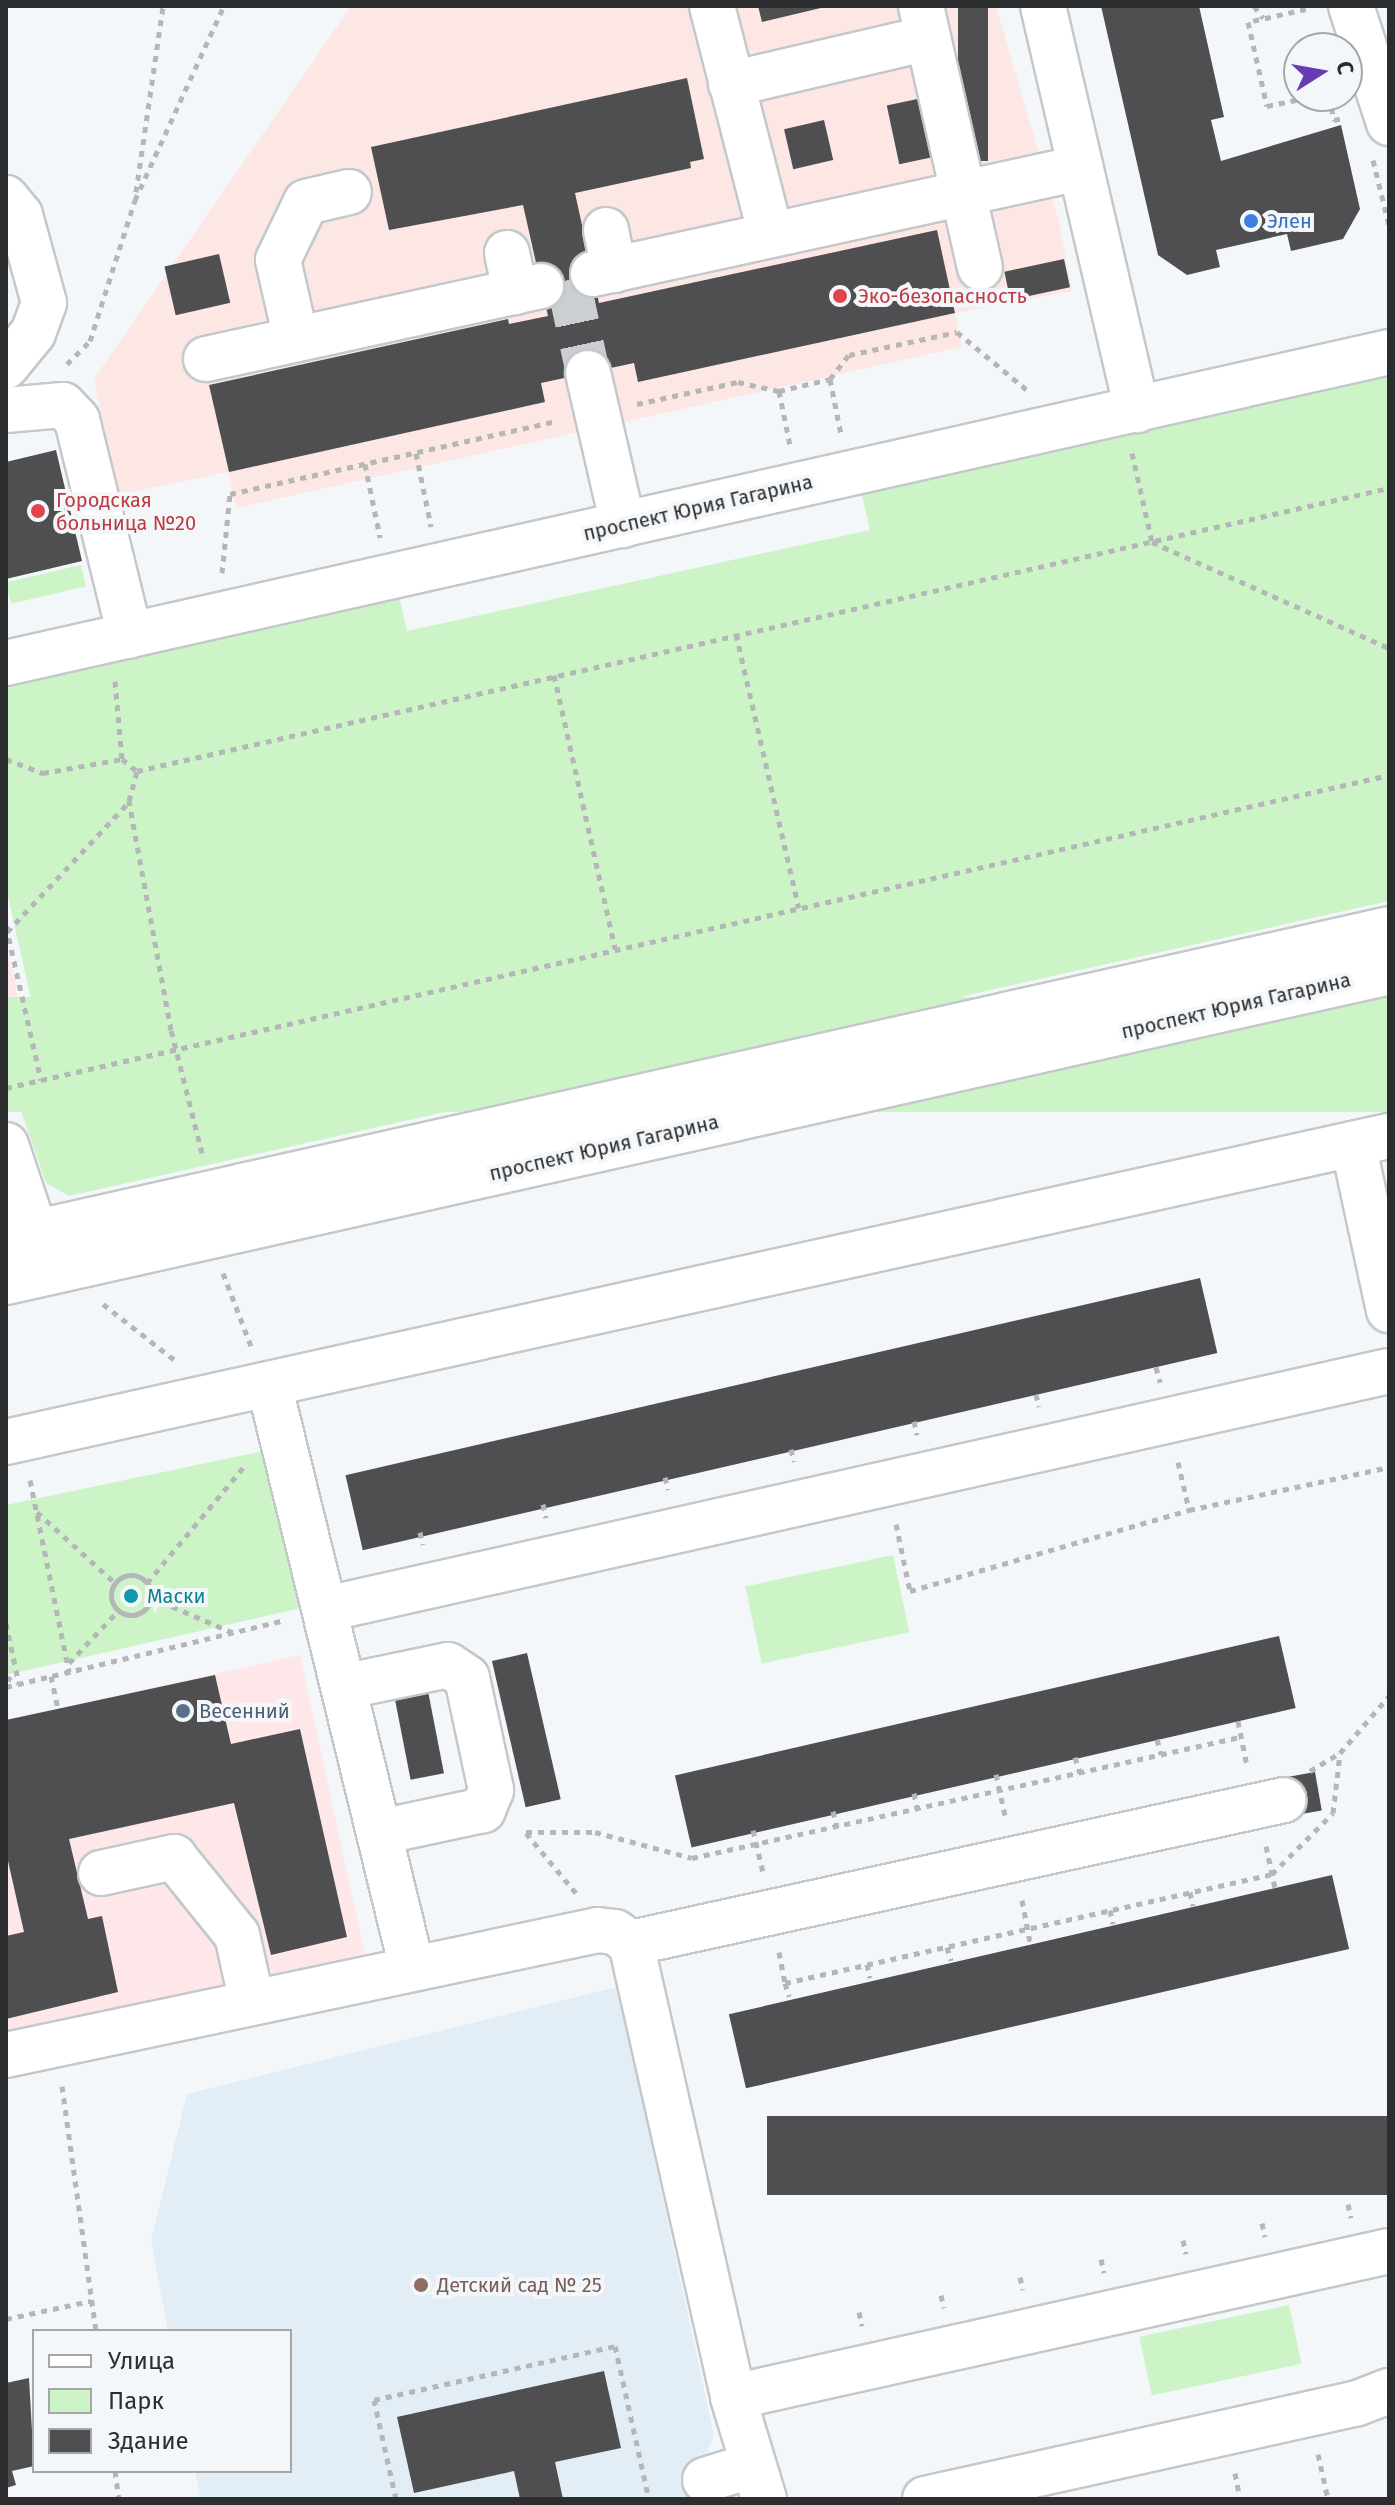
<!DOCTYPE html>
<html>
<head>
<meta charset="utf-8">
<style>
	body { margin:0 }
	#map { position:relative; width:1395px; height:2505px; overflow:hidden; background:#f4f7fa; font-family:"Fira Sans",sans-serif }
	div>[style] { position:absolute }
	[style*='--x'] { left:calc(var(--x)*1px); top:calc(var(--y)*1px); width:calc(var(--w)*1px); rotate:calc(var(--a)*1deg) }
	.commercial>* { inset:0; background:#fde7e9 }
	.industrial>* { inset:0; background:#fde7e5 }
	.built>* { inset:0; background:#e3edf5 }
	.green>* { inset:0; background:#cdf4c7; transform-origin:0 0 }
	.building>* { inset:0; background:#4f4e51; transform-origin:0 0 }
	.minor-tunnel>* { height:44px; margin-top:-22px; transform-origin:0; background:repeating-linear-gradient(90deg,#cccfd1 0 44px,transparent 0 66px) }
	.path>* { height:5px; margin-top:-2.5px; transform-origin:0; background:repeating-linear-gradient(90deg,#b4b6b8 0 6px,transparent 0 12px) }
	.path>.ring { margin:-2.5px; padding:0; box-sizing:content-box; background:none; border:5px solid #b4b6b8; border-radius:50% }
	.roads { filter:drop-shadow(2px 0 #c4c8ca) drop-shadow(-2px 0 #c4c8ca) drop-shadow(0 2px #c4c8ca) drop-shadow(0 -2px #c4c8ca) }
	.minor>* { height:44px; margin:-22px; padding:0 22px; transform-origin:22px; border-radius:22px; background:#fff }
	.major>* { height:44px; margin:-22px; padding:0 22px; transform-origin:22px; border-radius:22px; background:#fff }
	.dots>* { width:22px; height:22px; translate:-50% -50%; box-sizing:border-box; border:4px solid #f4f7fa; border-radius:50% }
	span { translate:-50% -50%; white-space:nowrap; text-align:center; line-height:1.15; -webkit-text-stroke:8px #f4f7fa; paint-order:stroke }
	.shop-label { font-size:20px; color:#366cbe }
	.left { translate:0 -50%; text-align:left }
	.health-label { font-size:20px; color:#be3a42 }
	.street-label { font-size:20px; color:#2c2d2e }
	.culture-label { font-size:20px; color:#0d838f }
	.service-label { font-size:20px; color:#4e5e75 }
	.education-label { font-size:20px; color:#785e54 }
	.frame { position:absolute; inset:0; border:8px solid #2c2d2e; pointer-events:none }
	.legend { position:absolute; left:32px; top:2329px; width:260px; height:144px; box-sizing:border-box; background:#f4f7fa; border:2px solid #a4a6a8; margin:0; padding:10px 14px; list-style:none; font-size:24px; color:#2c2d2e }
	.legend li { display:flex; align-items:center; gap:16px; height:40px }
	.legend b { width:40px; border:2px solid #a4a6a8 }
	.north { position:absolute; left:1283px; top:32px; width:80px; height:80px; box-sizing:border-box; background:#f4f7fa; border:2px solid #a4a6a8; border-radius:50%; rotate:79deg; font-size:22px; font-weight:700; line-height:32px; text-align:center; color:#2c2d2e }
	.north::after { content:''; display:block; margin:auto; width:28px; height:36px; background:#663cb4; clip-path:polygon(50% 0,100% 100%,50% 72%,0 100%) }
</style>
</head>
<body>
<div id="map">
	<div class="commercial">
		<div style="clip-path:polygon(6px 943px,35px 1076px,6px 1082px)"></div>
		<div style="clip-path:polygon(300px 1655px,365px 1955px,6px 2034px,6px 1720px)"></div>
	</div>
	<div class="industrial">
		<div style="clip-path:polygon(351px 6px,996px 6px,1059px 222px,1072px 291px,955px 313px,962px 347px,236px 508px,228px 472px,117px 495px,94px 379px)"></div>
	</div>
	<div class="built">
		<div style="clip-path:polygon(617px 1987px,714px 2435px,702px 2467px,715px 2499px,201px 2499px,195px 2471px,290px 2471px,290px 2331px,168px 2331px,151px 2240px,187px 2094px)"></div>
	</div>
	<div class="green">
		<div style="clip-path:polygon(1389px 371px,1389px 901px,69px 1196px,46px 1183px,13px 1088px,49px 1079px,6px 888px,6px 677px,398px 591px,407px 631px,870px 530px,860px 486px)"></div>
		<div style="left:81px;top:565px;width:22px;height:77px;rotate:77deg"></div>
		<div style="left:1389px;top:997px;width:115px;height:1417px;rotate:90deg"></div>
		<div style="clip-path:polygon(273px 1449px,310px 1606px,6px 1675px,6px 1505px)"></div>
		<div style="left:893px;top:1555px;width:79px;height:151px;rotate:78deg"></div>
		<div style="left:1289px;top:2305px;width:60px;height:153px;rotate:78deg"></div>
	</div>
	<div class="building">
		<div style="clip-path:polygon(758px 6px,825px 6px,825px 7px,762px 22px)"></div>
		<div style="left:958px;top:6px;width:30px;height:155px"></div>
		<div style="clip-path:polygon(1101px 6px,1199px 6px,1224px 117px,1211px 120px,1221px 161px,1341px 125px,1360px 209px,1343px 239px,1291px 251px,1287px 234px,1216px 250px,1220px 267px,1187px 275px,1158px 255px)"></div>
		<div style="clip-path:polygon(687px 78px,704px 159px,690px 162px,691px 168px,575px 193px,599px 303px,937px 230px,955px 313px,638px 382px,634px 363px,541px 383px,545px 402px,229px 472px,209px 385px,508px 319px,509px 324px,548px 316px,523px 205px,389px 230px,371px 147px)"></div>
		<div style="left:922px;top:98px;width:60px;height:36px;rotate:78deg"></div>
		<div style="left:824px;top:120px;width:41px;height:41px;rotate:77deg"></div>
		<div style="left:219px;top:254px;width:50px;height:56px;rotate:77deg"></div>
		<div style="left:1064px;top:259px;width:29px;height:61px;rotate:78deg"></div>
		<div style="clip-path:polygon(56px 450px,82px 561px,6px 579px,6px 462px)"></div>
		<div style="left:1200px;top:1278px;width:77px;height:877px;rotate:77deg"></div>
		<div style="left:1279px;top:1636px;width:74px;height:620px;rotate:77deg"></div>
		<div style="left:527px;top:1653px;width:150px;height:36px;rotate:77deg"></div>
		<div style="clip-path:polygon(215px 1675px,231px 1744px,300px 1729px,347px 1937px,271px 1955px,234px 1803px,69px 1839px,88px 1919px,102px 1916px,118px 1992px,6px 2019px,6px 1936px,24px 1932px,6px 1852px,6px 1720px)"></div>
		<div style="left:427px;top:1686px;width:89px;height:34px;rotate:79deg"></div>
		<div style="left:1315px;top:1772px;width:39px;height:31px;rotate:80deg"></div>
		<div style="left:1332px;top:1875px;width:76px;height:619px;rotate:77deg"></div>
		<div style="left:1389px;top:2116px;width:79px;height:622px;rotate:90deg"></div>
		<div style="clip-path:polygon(604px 2371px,621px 2448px,555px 2462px,563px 2499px,520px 2499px,514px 2471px,414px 2493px,397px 2417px)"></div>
		<div style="clip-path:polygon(29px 2378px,34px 2466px,12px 2471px,16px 2485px,6px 2488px,6px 2383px)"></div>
	</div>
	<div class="minor-tunnel">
		<div style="--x:568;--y:280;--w:95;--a:77.9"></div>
	</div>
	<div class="path">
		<div style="--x:1254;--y:6;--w:15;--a:53"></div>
		<div style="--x:1306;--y:9;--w:59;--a:167.4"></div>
		<div style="--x:1248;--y:22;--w:86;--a:77.3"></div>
		<div style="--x:1267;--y:106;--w:49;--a:-11.8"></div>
		<div style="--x:1329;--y:96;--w:25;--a:78"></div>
		<div style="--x:1334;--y:120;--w:9;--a:-13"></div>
		<div style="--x:1373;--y:160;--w:67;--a:76.2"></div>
		<div style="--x:136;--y:192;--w:188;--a:-81.7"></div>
		<div style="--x:67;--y:364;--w:33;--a:-45"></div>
		<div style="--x:90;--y:341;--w:148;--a:-72.3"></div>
		<div style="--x:135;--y:200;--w:213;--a:-65.4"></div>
		<div style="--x:830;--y:379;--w:56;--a:78.7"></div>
		<div style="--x:779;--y:391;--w:55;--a:78.5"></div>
		<div style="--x:637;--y:404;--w:103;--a:-12.3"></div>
		<div style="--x:738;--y:382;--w:42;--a:12.4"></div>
		<div style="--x:779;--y:391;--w:52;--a:-13.2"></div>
		<div style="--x:830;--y:379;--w:31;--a:-52"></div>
		<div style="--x:849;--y:355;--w:110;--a:-12"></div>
		<div style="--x:957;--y:332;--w:91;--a:39.6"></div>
		<div style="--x:416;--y:453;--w:75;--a:78.4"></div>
		<div style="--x:1132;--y:453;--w:91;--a:77.3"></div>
		<div style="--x:1152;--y:542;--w:260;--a:24.1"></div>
		<div style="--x:365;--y:464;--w:75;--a:78.4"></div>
		<div style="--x:222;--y:573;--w:79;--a:-84.2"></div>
		<div style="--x:230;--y:494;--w:335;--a:-12.6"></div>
		<div style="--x:736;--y:634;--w:281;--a:77.1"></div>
		<div style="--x:554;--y:675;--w:281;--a:77.4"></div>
		<div style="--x:115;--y:681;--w:78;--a:84.9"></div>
		<div style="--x:6;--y:759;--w:40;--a:21"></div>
		<div style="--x:43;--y:773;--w:80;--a:-10"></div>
		<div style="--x:122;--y:759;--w:19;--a:39"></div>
		<div style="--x:6;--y:926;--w:158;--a:77.2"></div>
		<div style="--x:7;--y:932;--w:178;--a:-46.8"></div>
		<div style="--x:6;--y:1088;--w:1418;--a:-12.75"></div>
		<div style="--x:202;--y:1153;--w:127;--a:-104.1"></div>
		<div style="--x:171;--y:1030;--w:233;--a:-100.4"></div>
		<div style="--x:129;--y:801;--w:31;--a:-75"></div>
		<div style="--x:137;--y:771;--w:1284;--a:-12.74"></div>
		<div style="--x:223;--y:1273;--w:78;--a:69"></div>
		<div style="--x:103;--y:1304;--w:93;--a:38"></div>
		<div style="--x:1156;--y:1367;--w:16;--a:75"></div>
		<div style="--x:1036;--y:1394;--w:13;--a:77"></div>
		<div style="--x:914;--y:1421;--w:14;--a:78"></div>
		<div style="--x:791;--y:1449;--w:13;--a:77"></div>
		<div style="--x:1178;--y:1462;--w:49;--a:77.1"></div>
		<div style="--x:665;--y:1477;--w:13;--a:77"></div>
		<div style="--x:30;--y:1480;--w:196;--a:78.5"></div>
		<div style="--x:543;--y:1504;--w:14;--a:78"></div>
		<div style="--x:37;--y:1512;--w:105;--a:42.3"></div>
		<div style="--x:896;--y:1524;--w:68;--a:78.2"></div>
		<div style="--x:910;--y:1591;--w:291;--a:-16.2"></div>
		<div style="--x:1189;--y:1510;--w:205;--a:-12.1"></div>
		<div style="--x:420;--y:1532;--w:13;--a:77"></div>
		<div class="ring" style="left:111px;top:1575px;width:35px;height:35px"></div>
		<div style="--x:147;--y:1583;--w:155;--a:-50.2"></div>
		<div style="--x:150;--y:1597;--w:91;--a:23.2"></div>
		<div style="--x:6;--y:1623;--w:62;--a:78"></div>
		<div style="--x:69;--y:1663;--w:73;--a:-46.7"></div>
		<div style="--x:51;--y:1676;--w:34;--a:78"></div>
		<div style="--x:6;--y:1677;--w:13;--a:27"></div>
		<div style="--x:6;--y:1687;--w:287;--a:-13.5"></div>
		<div style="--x:1238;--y:1721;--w:46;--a:78.7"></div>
		<div style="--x:1157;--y:1739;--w:16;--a:75"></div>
		<div style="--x:1075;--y:1757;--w:17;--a:73"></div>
		<div style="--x:1310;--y:1771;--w:35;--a:-31"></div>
		<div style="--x:1340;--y:1753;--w:75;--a:-49.3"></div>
		<div style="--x:996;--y:1774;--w:47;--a:77.7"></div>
		<div style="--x:914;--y:1793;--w:16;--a:79"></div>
		<div style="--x:833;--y:1811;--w:16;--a:76"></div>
		<div style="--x:753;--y:1830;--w:43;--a:76.6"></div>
		<div style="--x:526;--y:1832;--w:69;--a:0"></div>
		<div style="--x:595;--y:1832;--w:100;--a:15"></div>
		<div style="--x:692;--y:1858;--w:561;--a:-12.45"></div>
		<div style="--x:526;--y:1833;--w:78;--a:50.2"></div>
		<div style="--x:1266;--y:1846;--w:43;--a:77.9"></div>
		<div style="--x:1190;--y:1892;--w:14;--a:78"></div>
		<div style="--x:1022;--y:1900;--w:43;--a:79.2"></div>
		<div style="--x:1110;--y:1910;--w:14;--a:78"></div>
		<div style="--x:947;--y:1947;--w:14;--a:73"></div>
		<div style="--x:779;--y:1952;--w:32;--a:79"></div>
		<div style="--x:785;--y:1983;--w:499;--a:-12.6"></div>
		<div style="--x:1272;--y:1874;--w:86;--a:-45"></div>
		<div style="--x:1333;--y:1813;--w:60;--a:-83.3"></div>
		<div style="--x:867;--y:1964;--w:14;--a:78"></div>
		<div style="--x:785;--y:1983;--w:14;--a:73"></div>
		<div style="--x:62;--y:2086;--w:247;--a:82.1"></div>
		<div style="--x:1348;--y:2204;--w:14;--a:78"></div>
		<div style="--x:1262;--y:2223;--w:14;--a:78"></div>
		<div style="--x:1183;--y:2240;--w:14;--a:78"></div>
		<div style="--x:1101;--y:2259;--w:14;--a:78"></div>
		<div style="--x:1020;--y:2277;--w:13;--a:77"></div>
		<div style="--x:941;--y:2295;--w:13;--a:77"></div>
		<div style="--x:859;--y:2312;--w:14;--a:78"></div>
		<div style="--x:6;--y:2319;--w:87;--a:-12"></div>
		<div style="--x:1318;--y:2454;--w:46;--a:77.5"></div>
		<div style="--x:115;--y:2471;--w:28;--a:82"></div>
		<div style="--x:1235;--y:2473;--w:26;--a:79"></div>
		<div style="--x:396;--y:2499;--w:101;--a:-102.5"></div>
		<div style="--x:374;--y:2400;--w:247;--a:-12.6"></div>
		<div style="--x:615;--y:2346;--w:157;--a:77.5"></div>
	</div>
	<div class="roads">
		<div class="minor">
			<div style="--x:712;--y:6;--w:236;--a:75.6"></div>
			<div style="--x:921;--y:6;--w:268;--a:77.3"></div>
			<div style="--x:1043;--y:6;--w:415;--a:76.9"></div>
			<div style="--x:1351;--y:6;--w:123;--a:72"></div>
			<div style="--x:731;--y:84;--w:199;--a:-13.1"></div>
			<div style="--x:6;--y:198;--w:22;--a:51"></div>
			<div style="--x:20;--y:215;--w:91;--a:74.7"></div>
			<div style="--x:44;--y:303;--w:32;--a:110"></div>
			<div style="--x:33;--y:333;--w:43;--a:129.3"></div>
			<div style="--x:606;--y:230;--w:41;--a:78.7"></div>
			<div style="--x:507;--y:253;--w:40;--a:78"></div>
			<div style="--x:593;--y:274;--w:499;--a:-12.3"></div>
			<div style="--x:296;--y:339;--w:81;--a:-102.8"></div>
			<div style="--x:278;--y:260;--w:64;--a:-64.2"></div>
			<div style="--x:306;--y:202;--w:44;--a:-13.1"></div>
			<div style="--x:206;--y:359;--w:343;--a:-12.3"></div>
			<div style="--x:588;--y:373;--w:156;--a:77"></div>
			<div style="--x:6;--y:410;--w:57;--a:-5"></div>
			<div style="--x:63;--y:405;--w:21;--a:47"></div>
			<div style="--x:77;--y:420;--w:222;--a:76.2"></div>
			<div style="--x:6;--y:663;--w:1418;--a:-12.67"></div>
			<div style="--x:1353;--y:1144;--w:170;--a:77.8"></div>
			<div style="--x:6;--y:1145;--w:130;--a:71.6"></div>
			<div style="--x:269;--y:1384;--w:601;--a:76.24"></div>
			<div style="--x:6;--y:1442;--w:1416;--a:-12.48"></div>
			<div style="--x:326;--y:1609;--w:1089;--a:-12.62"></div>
			<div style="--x:347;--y:1686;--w:103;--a:-11.7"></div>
			<div style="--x:448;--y:1665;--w:23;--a:34"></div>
			<div style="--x:467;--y:1678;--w:115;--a:77.9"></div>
			<div style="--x:491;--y:1790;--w:22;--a:112"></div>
			<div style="--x:483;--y:1810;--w:105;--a:167.9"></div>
			<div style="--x:101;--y:1873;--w:75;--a:-12.4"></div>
			<div style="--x:174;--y:1857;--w:100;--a:51.1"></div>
			<div style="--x:237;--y:1935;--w:69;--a:77.4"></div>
			<div style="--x:631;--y:1943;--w:668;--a:-12.35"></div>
			<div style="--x:6;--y:2055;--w:605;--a:-11.92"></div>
			<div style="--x:598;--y:1930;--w:17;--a:7"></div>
			<div style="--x:615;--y:1932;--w:19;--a:35"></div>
			<div style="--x:631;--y:1943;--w:465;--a:77.3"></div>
			<div style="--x:733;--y:2397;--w:107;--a:73.1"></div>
			<div style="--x:733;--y:2397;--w:672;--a:-12.55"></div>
			<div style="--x:705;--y:2480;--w:47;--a:-17.3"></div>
			<div style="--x:925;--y:2499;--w:440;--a:-12.5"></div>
			<div style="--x:1355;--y:2404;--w:36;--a:-21"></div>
		</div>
		<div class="major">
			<div style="--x:6;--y:1239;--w:1417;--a:-12.63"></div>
			<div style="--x:6;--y:1282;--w:1417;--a:-12.63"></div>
		</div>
	</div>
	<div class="dots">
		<div style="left:1251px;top:221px;background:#3f7fe0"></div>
		<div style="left:840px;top:296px;background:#e0444e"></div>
		<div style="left:38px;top:511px;background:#e0444e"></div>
		<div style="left:131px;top:1596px;background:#0f9aa8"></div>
		<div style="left:183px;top:1711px;background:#5c6f8a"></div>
		<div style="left:421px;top:2285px;background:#8d6e63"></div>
	</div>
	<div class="shop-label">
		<span class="left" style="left:1267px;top:221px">Элен</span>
	</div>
	<div class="health-label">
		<span class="left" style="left:858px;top:296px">Эко-безопасность</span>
		<span class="left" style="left:56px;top:512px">Городская<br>больница №20</span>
	</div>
	<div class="street-label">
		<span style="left:698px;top:508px;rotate:-13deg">проспект Юрия Гагарина</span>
		<span style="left:1236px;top:1006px;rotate:-13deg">проспект Юрия Гагарина</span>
		<span style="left:604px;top:1148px;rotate:-13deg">проспект Юрия Гагарина</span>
	</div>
	<div class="culture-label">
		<span class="left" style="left:147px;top:1596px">Маски</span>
	</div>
	<div class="service-label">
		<span class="left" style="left:199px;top:1711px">Весенний</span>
	</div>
	<div class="education-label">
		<span class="left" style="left:437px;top:2285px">Детский сад № 25</span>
	</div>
	<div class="frame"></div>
	<ul class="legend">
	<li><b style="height:10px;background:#fff"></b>Улица</li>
	<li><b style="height:22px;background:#cdf4c7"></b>Парк</li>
	<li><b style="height:22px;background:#4f4e51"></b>Здание</li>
	</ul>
	<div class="north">С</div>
</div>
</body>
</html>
